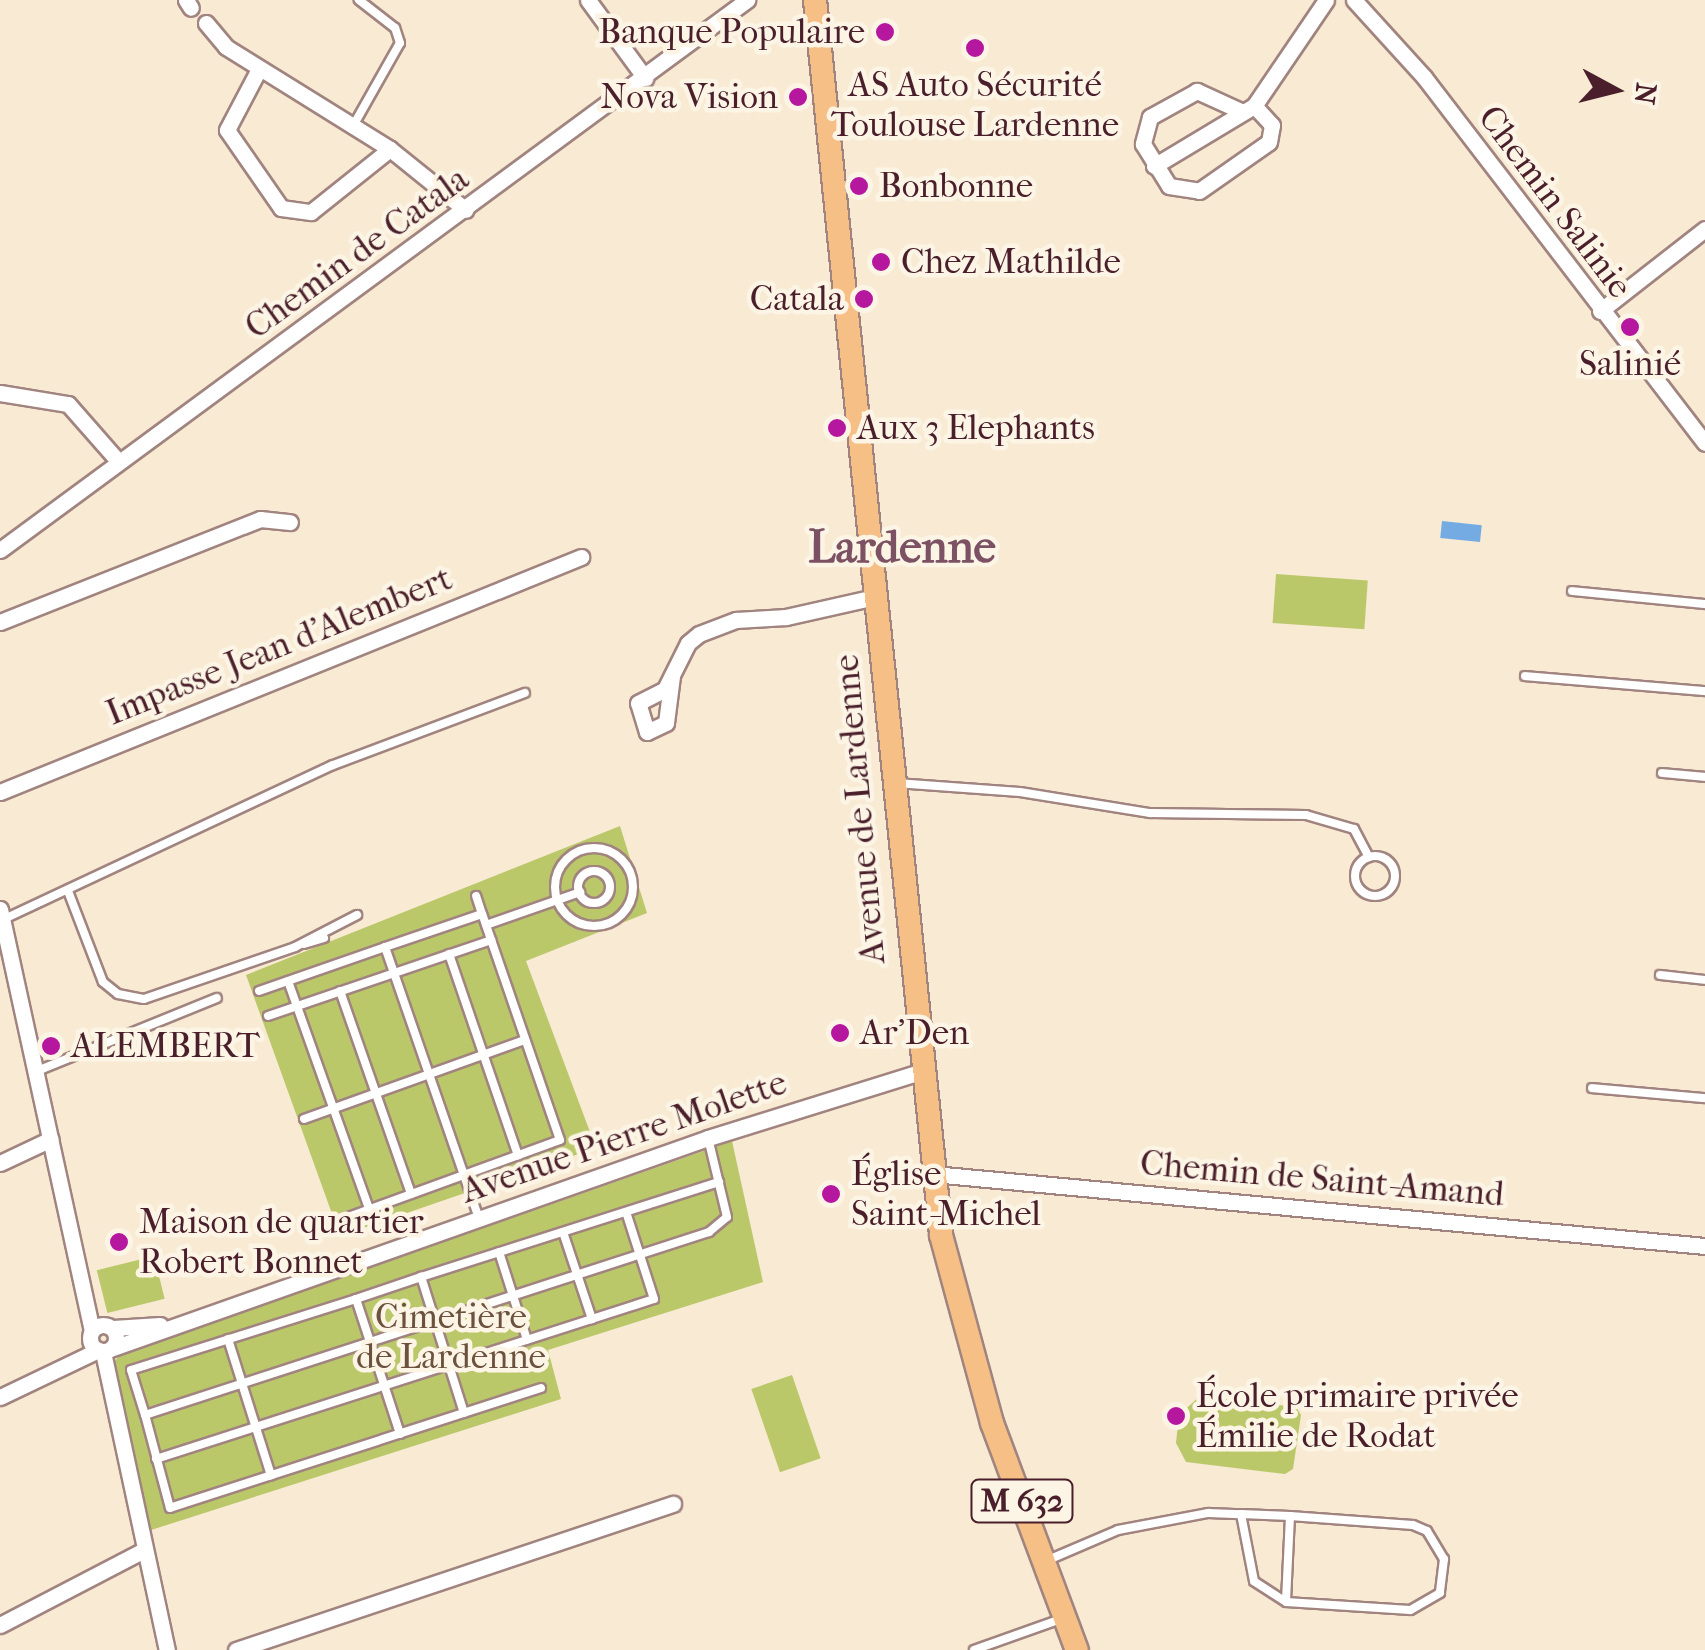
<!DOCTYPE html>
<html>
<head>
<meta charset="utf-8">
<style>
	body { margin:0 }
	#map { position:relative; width:1705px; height:1650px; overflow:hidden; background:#f8ead3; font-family:"IM FELL French Canon",serif }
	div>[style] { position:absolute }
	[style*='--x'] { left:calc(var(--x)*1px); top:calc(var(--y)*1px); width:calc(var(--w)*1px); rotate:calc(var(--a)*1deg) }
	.green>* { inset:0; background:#bbc86a; transform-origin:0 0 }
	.water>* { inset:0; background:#75abe3; transform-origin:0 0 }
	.roads { filter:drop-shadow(2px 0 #a1847f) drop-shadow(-2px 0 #a1847f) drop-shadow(0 2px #a1847f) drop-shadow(0 -2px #a1847f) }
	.lane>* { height:8px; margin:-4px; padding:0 4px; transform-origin:4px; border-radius:4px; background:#fff }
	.lane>.ring { margin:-4px; padding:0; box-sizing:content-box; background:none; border:8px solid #fff; border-radius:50% }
	.street>* { height:15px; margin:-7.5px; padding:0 7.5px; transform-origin:7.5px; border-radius:7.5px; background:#fff }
	.street>.ring { margin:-7.5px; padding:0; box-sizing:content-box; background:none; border:15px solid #fff; border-radius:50% }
	.primary>* { height:22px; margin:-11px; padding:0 11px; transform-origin:11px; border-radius:11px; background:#f5bf86 }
	.dots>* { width:28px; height:28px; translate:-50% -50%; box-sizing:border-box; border:5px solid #fcf5e5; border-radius:50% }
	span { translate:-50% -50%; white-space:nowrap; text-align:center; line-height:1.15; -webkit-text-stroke:9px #fcf5e5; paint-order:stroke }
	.shield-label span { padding:2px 8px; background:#fcf5e5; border:2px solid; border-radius:8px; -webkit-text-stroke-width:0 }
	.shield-label { font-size:32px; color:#4a1f2b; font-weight:700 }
	.poi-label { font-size:35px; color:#4a1f2b }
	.right { translate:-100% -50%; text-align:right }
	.left { translate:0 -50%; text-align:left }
	.street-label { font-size:35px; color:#4a1f2b }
	.park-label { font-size:35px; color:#6c523e }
	.district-label { font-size:45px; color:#7b5163; font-weight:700 }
	.north { position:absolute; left:1565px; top:40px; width:100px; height:100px; -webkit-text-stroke:8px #fcf5e5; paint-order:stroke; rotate:97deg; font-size:28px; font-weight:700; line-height:40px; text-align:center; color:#4a1f2b }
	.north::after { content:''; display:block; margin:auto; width:35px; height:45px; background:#4a1f2b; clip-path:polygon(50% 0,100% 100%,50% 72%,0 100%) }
</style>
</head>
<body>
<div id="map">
	<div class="green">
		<div style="left:1276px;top:574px;width:92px;height:49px;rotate:4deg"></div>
		<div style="clip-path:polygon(620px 826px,647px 913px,526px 961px,596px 1148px,340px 1236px,246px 975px)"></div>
		<div style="clip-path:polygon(732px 1141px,763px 1282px,548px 1350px,561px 1399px,148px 1531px,110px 1366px,119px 1356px)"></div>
		<div style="left:154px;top:1256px;width:44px;height:59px;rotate:76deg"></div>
		<div style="left:792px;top:1375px;width:88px;height:43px;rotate:71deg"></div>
		<div style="clip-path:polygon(1200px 1396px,1296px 1407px,1301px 1415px,1293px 1469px,1285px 1474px,1186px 1462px,1176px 1443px,1179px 1415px)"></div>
	</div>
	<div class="water">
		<div style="left:1442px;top:521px;width:40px;height:17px;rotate:6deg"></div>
	</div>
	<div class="roads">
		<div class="lane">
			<div style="--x:353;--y:126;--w:95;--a:-60.5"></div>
			<div style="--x:400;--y:43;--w:16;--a:-108"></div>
			<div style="--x:395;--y:28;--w:46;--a:-142.1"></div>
			<div style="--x:1572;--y:591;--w:134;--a:5.6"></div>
			<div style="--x:1525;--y:676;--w:181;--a:4.8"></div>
			<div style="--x:1662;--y:773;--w:43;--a:5.3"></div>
			<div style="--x:896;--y:783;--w:124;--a:4.2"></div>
			<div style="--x:1020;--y:792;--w:132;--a:9.2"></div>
			<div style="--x:1150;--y:813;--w:156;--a:0.7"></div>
			<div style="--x:1306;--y:815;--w:50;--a:16.3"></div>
			<div style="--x:1354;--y:829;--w:32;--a:62"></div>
			<div class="ring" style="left:555px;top:848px;width:70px;height:70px"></div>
			<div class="ring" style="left:1355px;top:856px;width:32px;height:32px"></div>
			<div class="ring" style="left:578px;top:871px;width:24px;height:24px"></div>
			<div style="--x:68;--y:891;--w:97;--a:69"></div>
			<div style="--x:103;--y:982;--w:19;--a:39"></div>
			<div style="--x:118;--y:994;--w:26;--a:11"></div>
			<div style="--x:144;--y:999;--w:160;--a:-19"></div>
			<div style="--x:295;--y:947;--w:70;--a:-27.3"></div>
			<div style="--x:2;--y:920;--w:365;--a:-25.1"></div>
			<div style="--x:333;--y:765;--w:205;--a:-20.6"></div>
			<div style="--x:486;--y:925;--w:100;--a:-19.3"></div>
			<div style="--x:304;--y:944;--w:21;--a:-17"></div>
			<div style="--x:385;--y:947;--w:102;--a:-18.8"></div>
			<div style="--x:482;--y:914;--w:19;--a:-108"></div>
			<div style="--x:449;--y:954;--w:213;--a:71.1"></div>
			<div style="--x:1660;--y:975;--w:45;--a:6.3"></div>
			<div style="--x:288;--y:981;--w:242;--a:70.4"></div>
			<div style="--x:259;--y:991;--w:133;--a:-19.2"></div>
			<div style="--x:385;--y:947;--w:287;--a:70.9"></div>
			<div style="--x:340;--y:991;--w:215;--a:70.7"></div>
			<div style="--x:268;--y:1016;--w:236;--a:-18.8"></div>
			<div style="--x:37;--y:1071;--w:194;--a:-22.1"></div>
			<div style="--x:1592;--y:1088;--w:113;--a:5.1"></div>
			<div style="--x:304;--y:1119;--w:235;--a:-19.7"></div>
			<div style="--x:340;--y:1220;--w:234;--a:-20"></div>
			<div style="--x:560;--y:1140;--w:239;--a:-109"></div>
			<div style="--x:563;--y:1232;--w:92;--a:71.6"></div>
			<div style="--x:499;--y:1252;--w:92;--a:72.3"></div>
			<div style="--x:356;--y:1299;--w:69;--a:-18.7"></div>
			<div style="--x:228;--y:1339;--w:143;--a:72.5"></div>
			<div style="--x:541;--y:1388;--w:390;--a:162.1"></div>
			<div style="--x:170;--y:1508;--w:96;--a:-105"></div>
			<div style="--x:145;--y:1415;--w:593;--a:-17.98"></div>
			<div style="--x:709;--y:1232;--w:23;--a:-40"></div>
			<div style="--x:727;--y:1217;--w:81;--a:-103.5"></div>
			<div style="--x:464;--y:1413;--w:143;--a:-107.5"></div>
			<div style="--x:421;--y:1277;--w:313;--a:-17.7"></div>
			<div style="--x:145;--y:1415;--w:47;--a:-107.3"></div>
			<div style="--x:131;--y:1370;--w:236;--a:-17.5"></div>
			<div style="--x:356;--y:1299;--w:142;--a:71.9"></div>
			<div style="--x:156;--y:1459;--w:523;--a:-17.81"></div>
			<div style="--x:654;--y:1299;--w:91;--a:-107.8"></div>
			<div style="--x:1048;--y:1560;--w:76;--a:-23.2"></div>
			<div style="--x:1118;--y:1530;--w:92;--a:-10.7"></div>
			<div style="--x:1208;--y:1513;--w:33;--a:2"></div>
			<div style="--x:1241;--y:1514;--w:49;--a:2.3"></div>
			<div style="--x:1290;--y:1516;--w:123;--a:4.2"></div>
			<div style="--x:1413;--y:1525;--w:15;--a:23"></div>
			<div style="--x:1427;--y:1531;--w:33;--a:59"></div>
			<div style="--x:1444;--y:1559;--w:34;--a:97"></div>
			<div style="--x:1440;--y:1593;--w:34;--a:150"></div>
			<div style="--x:1410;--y:1610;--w:124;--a:-176.3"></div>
			<div style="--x:1286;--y:1602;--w:38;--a:-147"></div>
			<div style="--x:1254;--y:1581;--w:68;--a:-101"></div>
			<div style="--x:1286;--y:1601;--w:85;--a:-87.3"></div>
			<div style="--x:974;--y:1650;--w:92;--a:-19.6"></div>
		</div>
		<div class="street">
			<div style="--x:186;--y:0;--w:9;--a:58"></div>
			<div style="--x:588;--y:0;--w:97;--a:53.8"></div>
			<div style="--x:1354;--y:0;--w:104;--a:47.7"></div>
			<div style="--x:1424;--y:77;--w:461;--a:52.5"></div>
			<div style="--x:206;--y:23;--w:31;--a:50"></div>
			<div style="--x:226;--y:47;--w:193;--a:31.9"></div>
			<div style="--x:390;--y:149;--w:97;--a:38.8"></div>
			<div style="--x:259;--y:69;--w:69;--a:117.7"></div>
			<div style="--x:227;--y:130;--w:95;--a:55.3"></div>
			<div style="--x:281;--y:208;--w:30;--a:8"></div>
			<div style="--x:311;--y:212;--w:101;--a:-38.6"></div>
			<div style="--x:1243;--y:112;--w:51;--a:-155.5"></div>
			<div style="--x:1197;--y:91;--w:54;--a:151"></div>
			<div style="--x:1150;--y:117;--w:28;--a:105"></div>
			<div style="--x:1143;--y:144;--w:49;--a:58.2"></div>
			<div style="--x:1169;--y:186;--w:30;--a:9"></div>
			<div style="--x:1199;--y:191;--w:85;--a:-35"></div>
			<div style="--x:1269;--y:142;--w:17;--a:-80"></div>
			<div style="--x:1272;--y:125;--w:26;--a:-133"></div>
			<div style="--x:1154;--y:166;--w:117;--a:-31"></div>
			<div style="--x:1254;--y:106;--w:128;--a:-55.8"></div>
			<div style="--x:1600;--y:311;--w:133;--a:-38"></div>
			<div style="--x:0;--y:393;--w:69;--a:9.2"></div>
			<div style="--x:68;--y:404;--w:76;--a:48.7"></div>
			<div style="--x:0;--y:550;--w:928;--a:-36.36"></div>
			<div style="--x:0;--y:622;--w:280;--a:-21.6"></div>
			<div style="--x:260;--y:519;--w:30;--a:6"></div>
			<div style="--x:672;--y:676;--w:47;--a:97.3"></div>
			<div style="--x:666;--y:723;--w:21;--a:155"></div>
			<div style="--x:647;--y:732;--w:30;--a:-107"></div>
			<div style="--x:638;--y:703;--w:30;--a:-27"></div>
			<div style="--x:665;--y:689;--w:51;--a:-63.4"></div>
			<div style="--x:688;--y:643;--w:14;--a:-39"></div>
			<div style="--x:699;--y:634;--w:40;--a:-21"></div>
			<div style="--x:736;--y:620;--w:50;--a:-3.4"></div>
			<div style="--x:786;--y:617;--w:91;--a:-12.7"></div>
			<div style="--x:0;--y:792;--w:627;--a:-22.02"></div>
			<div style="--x:0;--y:909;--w:431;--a:77.7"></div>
			<div style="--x:0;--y:1163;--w:56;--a:-25.2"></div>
			<div style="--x:933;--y:1174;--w:775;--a:5.33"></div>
			<div class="ring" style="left:90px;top:1325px;width:11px;height:11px"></div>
			<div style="--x:113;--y:1328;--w:47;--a:-3.7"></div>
			<div style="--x:113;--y:1348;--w:631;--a:-19.44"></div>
			<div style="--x:708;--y:1138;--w:222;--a:-17.3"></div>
			<div style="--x:103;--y:1352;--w:305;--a:77.9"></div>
			<div style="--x:0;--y:1397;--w:109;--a:-25.6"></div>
			<div style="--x:0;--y:1625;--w:160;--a:-27.5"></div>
			<div style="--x:236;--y:1650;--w:461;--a:-18.5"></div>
		</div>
		<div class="primary">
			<div style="--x:815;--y:0;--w:1241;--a:84.17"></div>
			<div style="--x:941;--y:1235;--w:195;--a:74.8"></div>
			<div style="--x:992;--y:1423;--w:242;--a:69.5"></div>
		</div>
	</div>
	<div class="dots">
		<div style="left:885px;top:32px;background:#b5179e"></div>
		<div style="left:975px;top:48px;background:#b5179e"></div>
		<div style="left:798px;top:97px;background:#b5179e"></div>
		<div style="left:859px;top:186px;background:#b5179e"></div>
		<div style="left:881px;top:262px;background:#b5179e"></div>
		<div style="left:864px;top:299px;background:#b5179e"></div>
		<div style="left:1630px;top:327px;background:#b5179e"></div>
		<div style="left:837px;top:428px;background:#b5179e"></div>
		<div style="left:840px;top:1033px;background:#b5179e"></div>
		<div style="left:51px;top:1046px;background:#b5179e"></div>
		<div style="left:831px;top:1194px;background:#b5179e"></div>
		<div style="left:119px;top:1242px;background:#b5179e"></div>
		<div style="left:1176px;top:1416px;background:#b5179e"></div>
	</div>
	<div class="shield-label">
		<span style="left:1022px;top:1501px">M 632</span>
	</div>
	<div class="poi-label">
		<span class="right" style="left:865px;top:32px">Banque Populaire</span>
		<span style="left:975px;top:105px">AS Auto Sécurité<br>Toulouse Lardenne</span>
		<span class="right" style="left:778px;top:97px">Nova Vision</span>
		<span class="left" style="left:879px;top:186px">Bonbonne</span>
		<span class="left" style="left:901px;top:262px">Chez Mathilde</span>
		<span class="right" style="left:844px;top:299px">Catala</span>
		<span style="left:1630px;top:364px">Salinié</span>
		<span class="left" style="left:857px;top:428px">Aux 3 Elephants</span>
		<span class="left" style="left:860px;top:1033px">Ar'Den</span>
		<span class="left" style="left:71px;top:1046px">ALEMBERT</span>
		<span class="left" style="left:851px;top:1194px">Église<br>Saint-Michel</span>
		<span class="left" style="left:139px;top:1242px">Maison de quartier<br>Robert Bonnet</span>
		<span class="left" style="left:1196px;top:1416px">École primaire privée<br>Émilie de Rodat</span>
	</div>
	<div class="street-label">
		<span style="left:1555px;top:202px;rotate:53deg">Chemin Salinie</span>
		<span style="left:357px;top:253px;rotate:-36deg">Chemin de Catala</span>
		<span style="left:279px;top:646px;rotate:-22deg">Impasse Jean d'Alembert</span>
		<span style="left:860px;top:809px;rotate:-95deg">Avenue de Lardenne</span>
		<span style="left:624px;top:1137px;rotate:-19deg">Avenue Pierre Molette</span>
		<span style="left:1322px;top:1179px;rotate:5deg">Chemin de Saint-Amand</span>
	</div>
	<div class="park-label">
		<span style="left:451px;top:1337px">Cimetière<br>de Lardenne</span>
	</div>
	<div class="district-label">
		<span style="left:902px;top:548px">Lardenne</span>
	</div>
	<div class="north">N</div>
</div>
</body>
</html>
